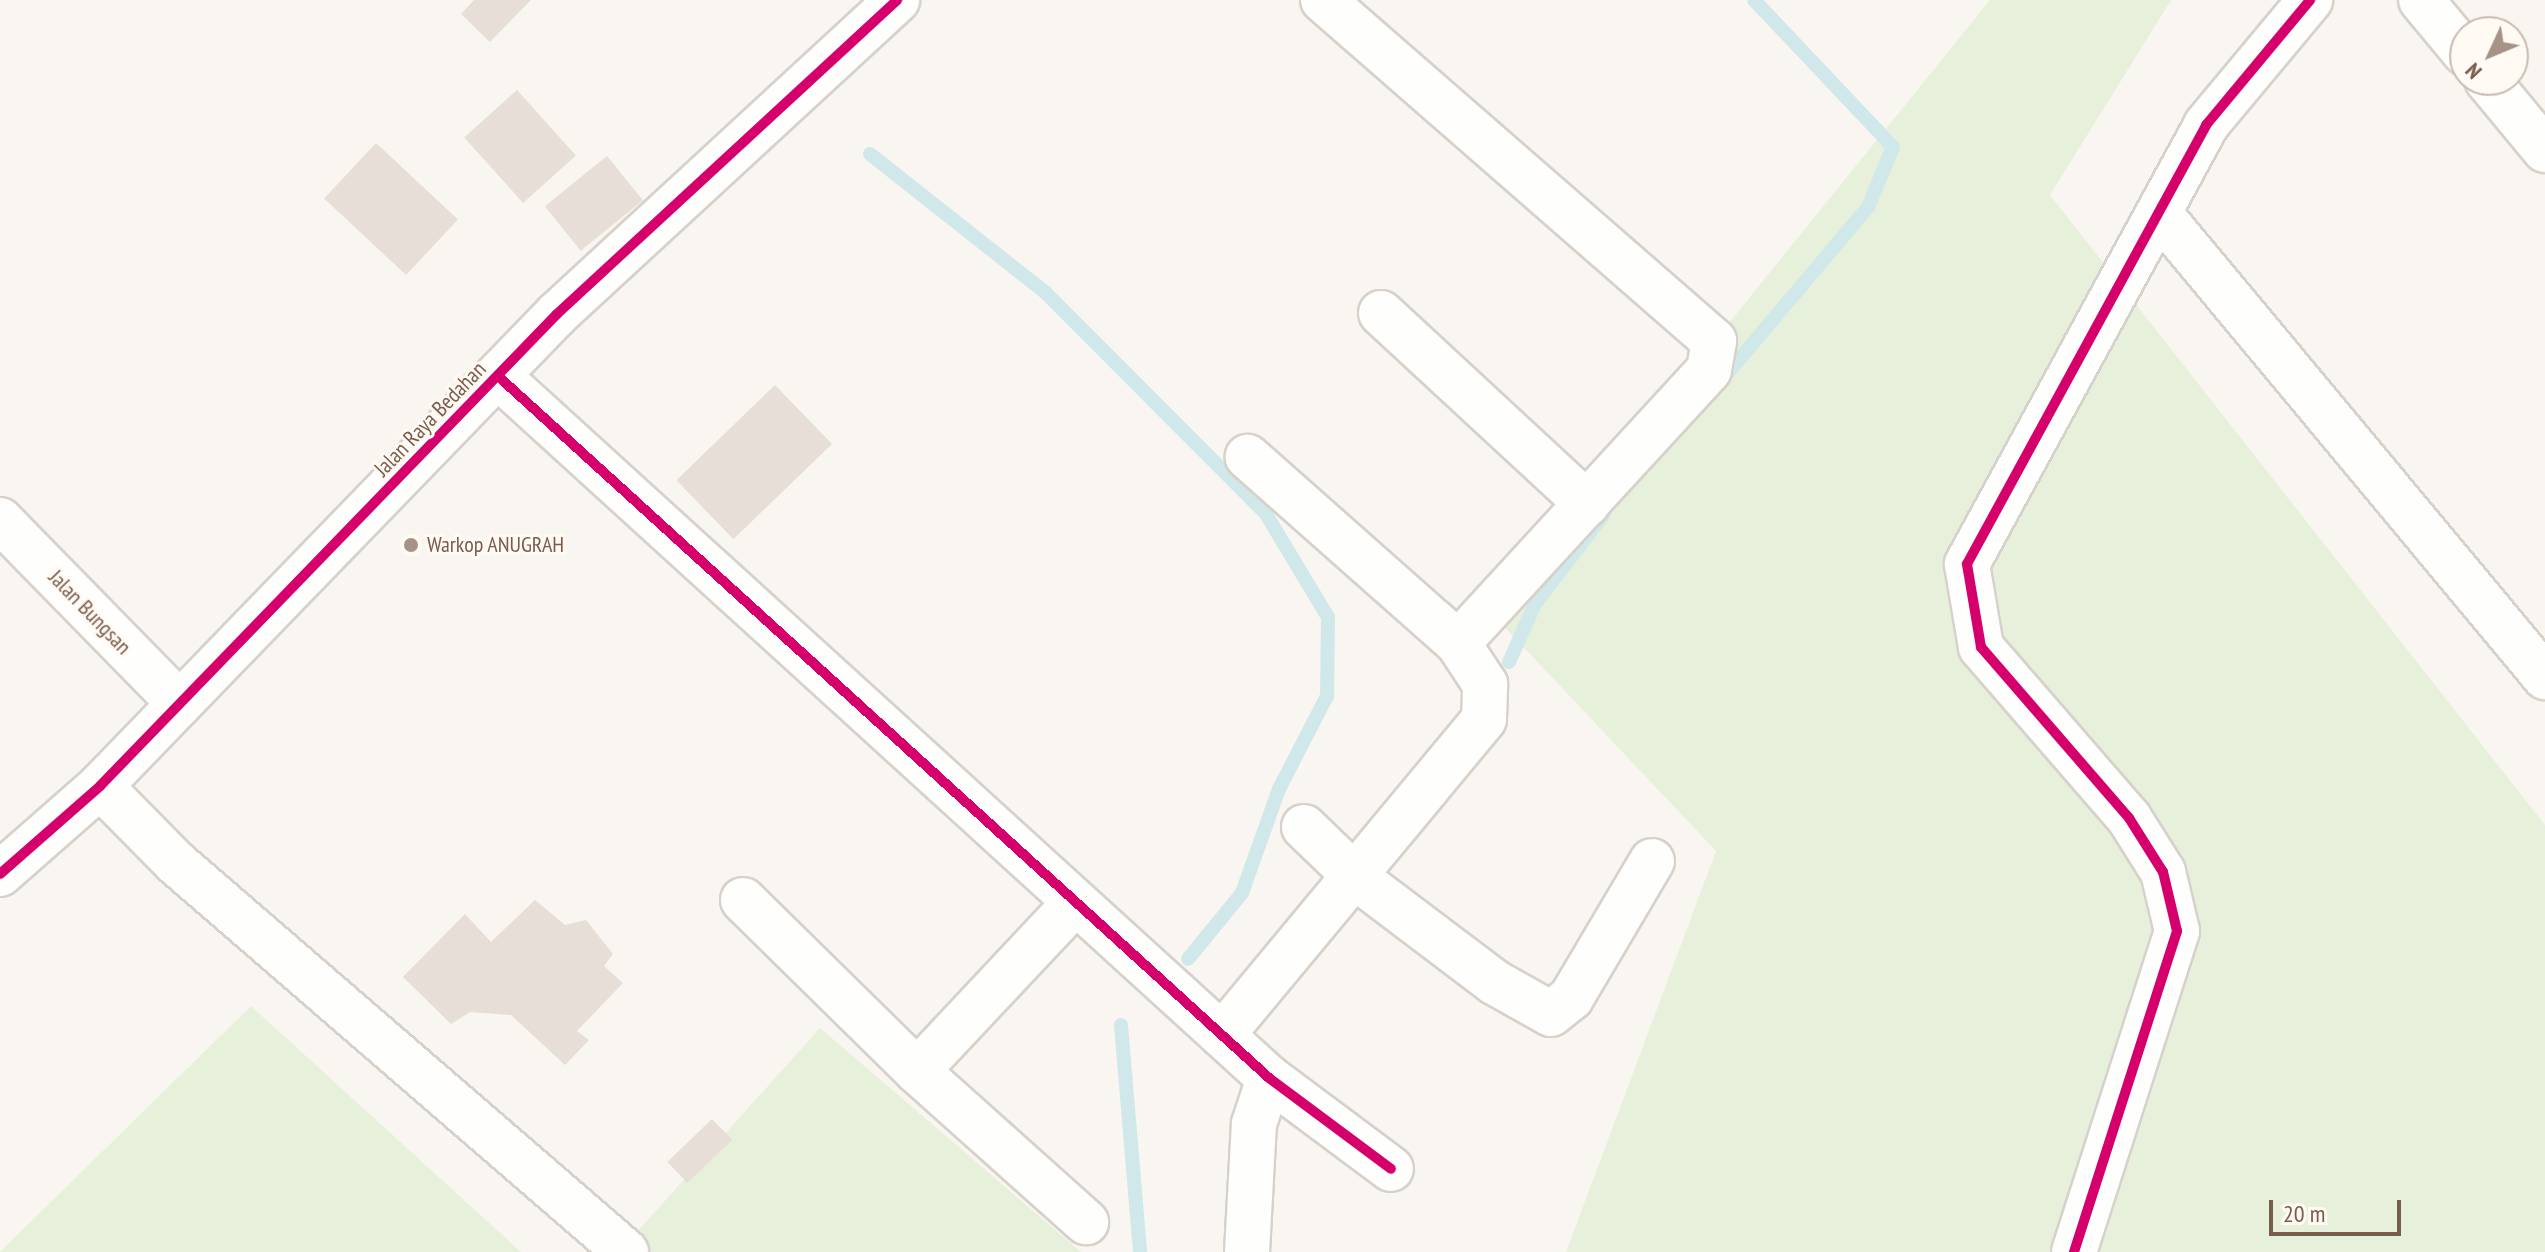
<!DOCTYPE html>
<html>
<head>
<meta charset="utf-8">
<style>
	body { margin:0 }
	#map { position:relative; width:2545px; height:1252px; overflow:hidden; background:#f9f5f0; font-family:"PT Sans Narrow",sans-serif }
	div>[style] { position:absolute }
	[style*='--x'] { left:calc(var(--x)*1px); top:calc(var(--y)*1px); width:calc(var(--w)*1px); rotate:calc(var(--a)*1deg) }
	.green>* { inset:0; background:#e7f0db }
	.stream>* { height:14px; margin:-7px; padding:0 7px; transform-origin:7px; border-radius:7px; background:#d0e8ea }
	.building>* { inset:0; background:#e6ded7; transform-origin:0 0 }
	.roads { filter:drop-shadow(2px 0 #d7d1cb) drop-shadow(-2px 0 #d7d1cb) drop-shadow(0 2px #d7d1cb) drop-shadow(0 -2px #d7d1cb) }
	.street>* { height:44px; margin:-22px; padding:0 22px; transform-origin:22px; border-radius:22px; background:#fefefd }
	.secondary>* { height:44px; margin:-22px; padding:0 22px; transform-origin:22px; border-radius:22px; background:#fefefd }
	.cycleway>* { height:10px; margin:-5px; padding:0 5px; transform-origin:5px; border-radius:5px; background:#d6006c }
	.dots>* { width:22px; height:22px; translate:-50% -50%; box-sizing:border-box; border:4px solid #fffaf3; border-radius:50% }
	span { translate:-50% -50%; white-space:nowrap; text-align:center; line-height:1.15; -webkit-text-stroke:6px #fffaf3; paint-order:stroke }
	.street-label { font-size:22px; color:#7a5c4d }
	.poi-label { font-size:22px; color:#7a5c4d }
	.left { translate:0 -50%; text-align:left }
	.north { position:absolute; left:2449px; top:16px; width:80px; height:80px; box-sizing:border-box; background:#fffaf3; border:2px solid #cabbb1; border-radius:50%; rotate:226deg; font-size:22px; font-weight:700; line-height:32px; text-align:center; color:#7a5c4d }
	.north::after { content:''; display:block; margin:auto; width:28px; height:36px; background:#a69286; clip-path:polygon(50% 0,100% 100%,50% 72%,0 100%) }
	.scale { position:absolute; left:2269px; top:1200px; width:132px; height:36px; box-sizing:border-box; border:4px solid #7a5c4d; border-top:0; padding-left:10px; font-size:24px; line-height:28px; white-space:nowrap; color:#7a5c4d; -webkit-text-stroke:6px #fffaf3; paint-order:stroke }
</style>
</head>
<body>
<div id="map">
	<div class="green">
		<div style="clip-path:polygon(1990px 0,2171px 0,2050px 195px,2545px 825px,2545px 1252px,1566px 1252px,1716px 851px,1493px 615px)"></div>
		<div style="clip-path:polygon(251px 1006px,521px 1252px,0 1252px)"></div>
		<div style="clip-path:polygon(820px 1028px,1081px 1252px,619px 1252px)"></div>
	</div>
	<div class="stream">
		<div style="--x:870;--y:154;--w:224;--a:38.3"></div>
		<div style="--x:1046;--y:293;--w:312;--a:45.1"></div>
		<div style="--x:1266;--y:514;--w:120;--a:59"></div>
		<div style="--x:1328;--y:617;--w:79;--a:90.7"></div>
		<div style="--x:1327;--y:696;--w:105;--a:117.3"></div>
		<div style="--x:1279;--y:789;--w:110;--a:109.6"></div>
		<div style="--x:1242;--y:893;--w:85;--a:129.3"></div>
		<div style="--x:1721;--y:381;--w:228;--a:-49.8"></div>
		<div style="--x:1868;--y:207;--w:65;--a:-67.4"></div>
		<div style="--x:1893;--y:147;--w:202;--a:-133.4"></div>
		<div style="--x:1509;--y:662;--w:64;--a:-65.9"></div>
		<div style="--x:1535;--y:604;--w:113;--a:-52.5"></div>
		<div style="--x:1121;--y:1025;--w:228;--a:85.2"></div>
	</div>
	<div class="building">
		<div style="clip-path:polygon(474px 0,531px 0,490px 42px,461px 14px)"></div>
		<div style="left:517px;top:90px;width:88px;height:71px;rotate:48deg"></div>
		<div style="left:376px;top:143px;width:112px;height:76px;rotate:43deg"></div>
		<div style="left:607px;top:156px;width:57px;height:80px;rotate:51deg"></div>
		<div style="left:775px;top:385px;width:82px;height:137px;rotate:46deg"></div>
		<div style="clip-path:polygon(535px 900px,565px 925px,586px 920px,613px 954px,604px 966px,623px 983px,577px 1031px,589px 1040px,565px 1065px,511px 1015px,470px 1012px,451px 1024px,403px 977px,465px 914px,491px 942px)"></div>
		<div style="left:712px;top:1119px;width:29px;height:62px;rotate:46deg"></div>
	</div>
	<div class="roads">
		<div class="street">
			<div style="--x:1323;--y:0;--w:519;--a:41.09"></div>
			<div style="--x:1714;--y:341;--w:29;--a:100"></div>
			<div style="--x:1709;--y:370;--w:371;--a:132.6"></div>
			<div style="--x:2421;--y:0;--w:69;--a:50.3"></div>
			<div style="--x:2487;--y:80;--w:91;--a:50.4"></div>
			<div style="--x:2159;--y:213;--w:604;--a:50.24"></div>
			<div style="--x:1381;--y:313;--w:281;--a:42.8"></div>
			<div style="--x:499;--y:377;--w:1041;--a:42.31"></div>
			<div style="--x:1269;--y:1078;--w:152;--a:36.7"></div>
			<div style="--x:100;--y:786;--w:108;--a:45.4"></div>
			<div style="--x:176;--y:863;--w:595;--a:40.84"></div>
			<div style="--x:1304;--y:827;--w:75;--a:43.9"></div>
			<div style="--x:1358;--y:879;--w:171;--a:37.1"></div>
			<div style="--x:1494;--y:982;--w:65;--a:29.3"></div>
			<div style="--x:1551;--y:1014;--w:26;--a:-39"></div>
			<div style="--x:1571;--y:998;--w:159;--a:-59.4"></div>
			<div style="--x:743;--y:900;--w:244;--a:44.5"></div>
			<div style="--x:917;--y:1071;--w:227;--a:41.8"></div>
			<div style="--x:1222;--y:1035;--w:410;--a:-50.3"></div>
			<div style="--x:1484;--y:719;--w:35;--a:-88"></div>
			<div style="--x:1485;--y:684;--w:49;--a:-123.4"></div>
			<div style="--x:1458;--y:643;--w:281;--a:-138.5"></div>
			<div style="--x:917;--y:1071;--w:231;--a:-46.8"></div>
			<div style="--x:1247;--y:1252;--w:128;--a:-86.9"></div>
			<div style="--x:1254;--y:1124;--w:48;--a:-71.9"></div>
			<div style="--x:2074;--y:1252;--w:337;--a:-72.2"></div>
			<div style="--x:2177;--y:931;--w:61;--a:-103.3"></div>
			<div style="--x:2163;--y:872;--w:64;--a:-122.2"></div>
			<div style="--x:2129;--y:818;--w:226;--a:-130.9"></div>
			<div style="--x:1981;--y:647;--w:84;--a:-99.6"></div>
			<div style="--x:1967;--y:564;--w:500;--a:-61.4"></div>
			<div style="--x:2206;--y:125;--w:163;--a:-50.2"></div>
		</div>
		<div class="secondary">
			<div style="--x:0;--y:520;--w:257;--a:45.6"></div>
			<div style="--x:0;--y:874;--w:133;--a:-41.3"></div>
			<div style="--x:100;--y:786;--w:657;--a:-45.93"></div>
			<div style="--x:557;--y:314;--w:463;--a:-42.7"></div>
		</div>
	</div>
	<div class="cycleway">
		<div style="--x:499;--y:377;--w:1041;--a:42.31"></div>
		<div style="--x:1269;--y:1078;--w:152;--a:36.7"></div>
		<div style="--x:0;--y:874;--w:133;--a:-41.3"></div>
		<div style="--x:100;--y:786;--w:657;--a:-45.93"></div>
		<div style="--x:557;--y:314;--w:463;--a:-42.7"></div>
		<div style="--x:2074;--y:1252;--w:337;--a:-72.2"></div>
		<div style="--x:2177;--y:931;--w:61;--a:-103.3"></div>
		<div style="--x:2163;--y:872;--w:64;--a:-122.2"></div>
		<div style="--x:2129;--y:818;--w:226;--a:-130.9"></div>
		<div style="--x:1981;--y:647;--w:84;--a:-99.6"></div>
		<div style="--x:1967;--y:564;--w:500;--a:-61.4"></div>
		<div style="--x:2206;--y:125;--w:163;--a:-50.2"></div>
	</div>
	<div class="dots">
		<div style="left:411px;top:545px;background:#a69286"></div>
	</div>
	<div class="street-label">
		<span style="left:430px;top:419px;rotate:-46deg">Jalan Raya Bedahan</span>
		<span style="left:90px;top:612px;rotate:46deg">Jalan Bungsan</span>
	</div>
	<div class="poi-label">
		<span class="left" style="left:427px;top:545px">Warkop ANUGRAH</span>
	</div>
	<div class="north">N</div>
	<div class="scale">20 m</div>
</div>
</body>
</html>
